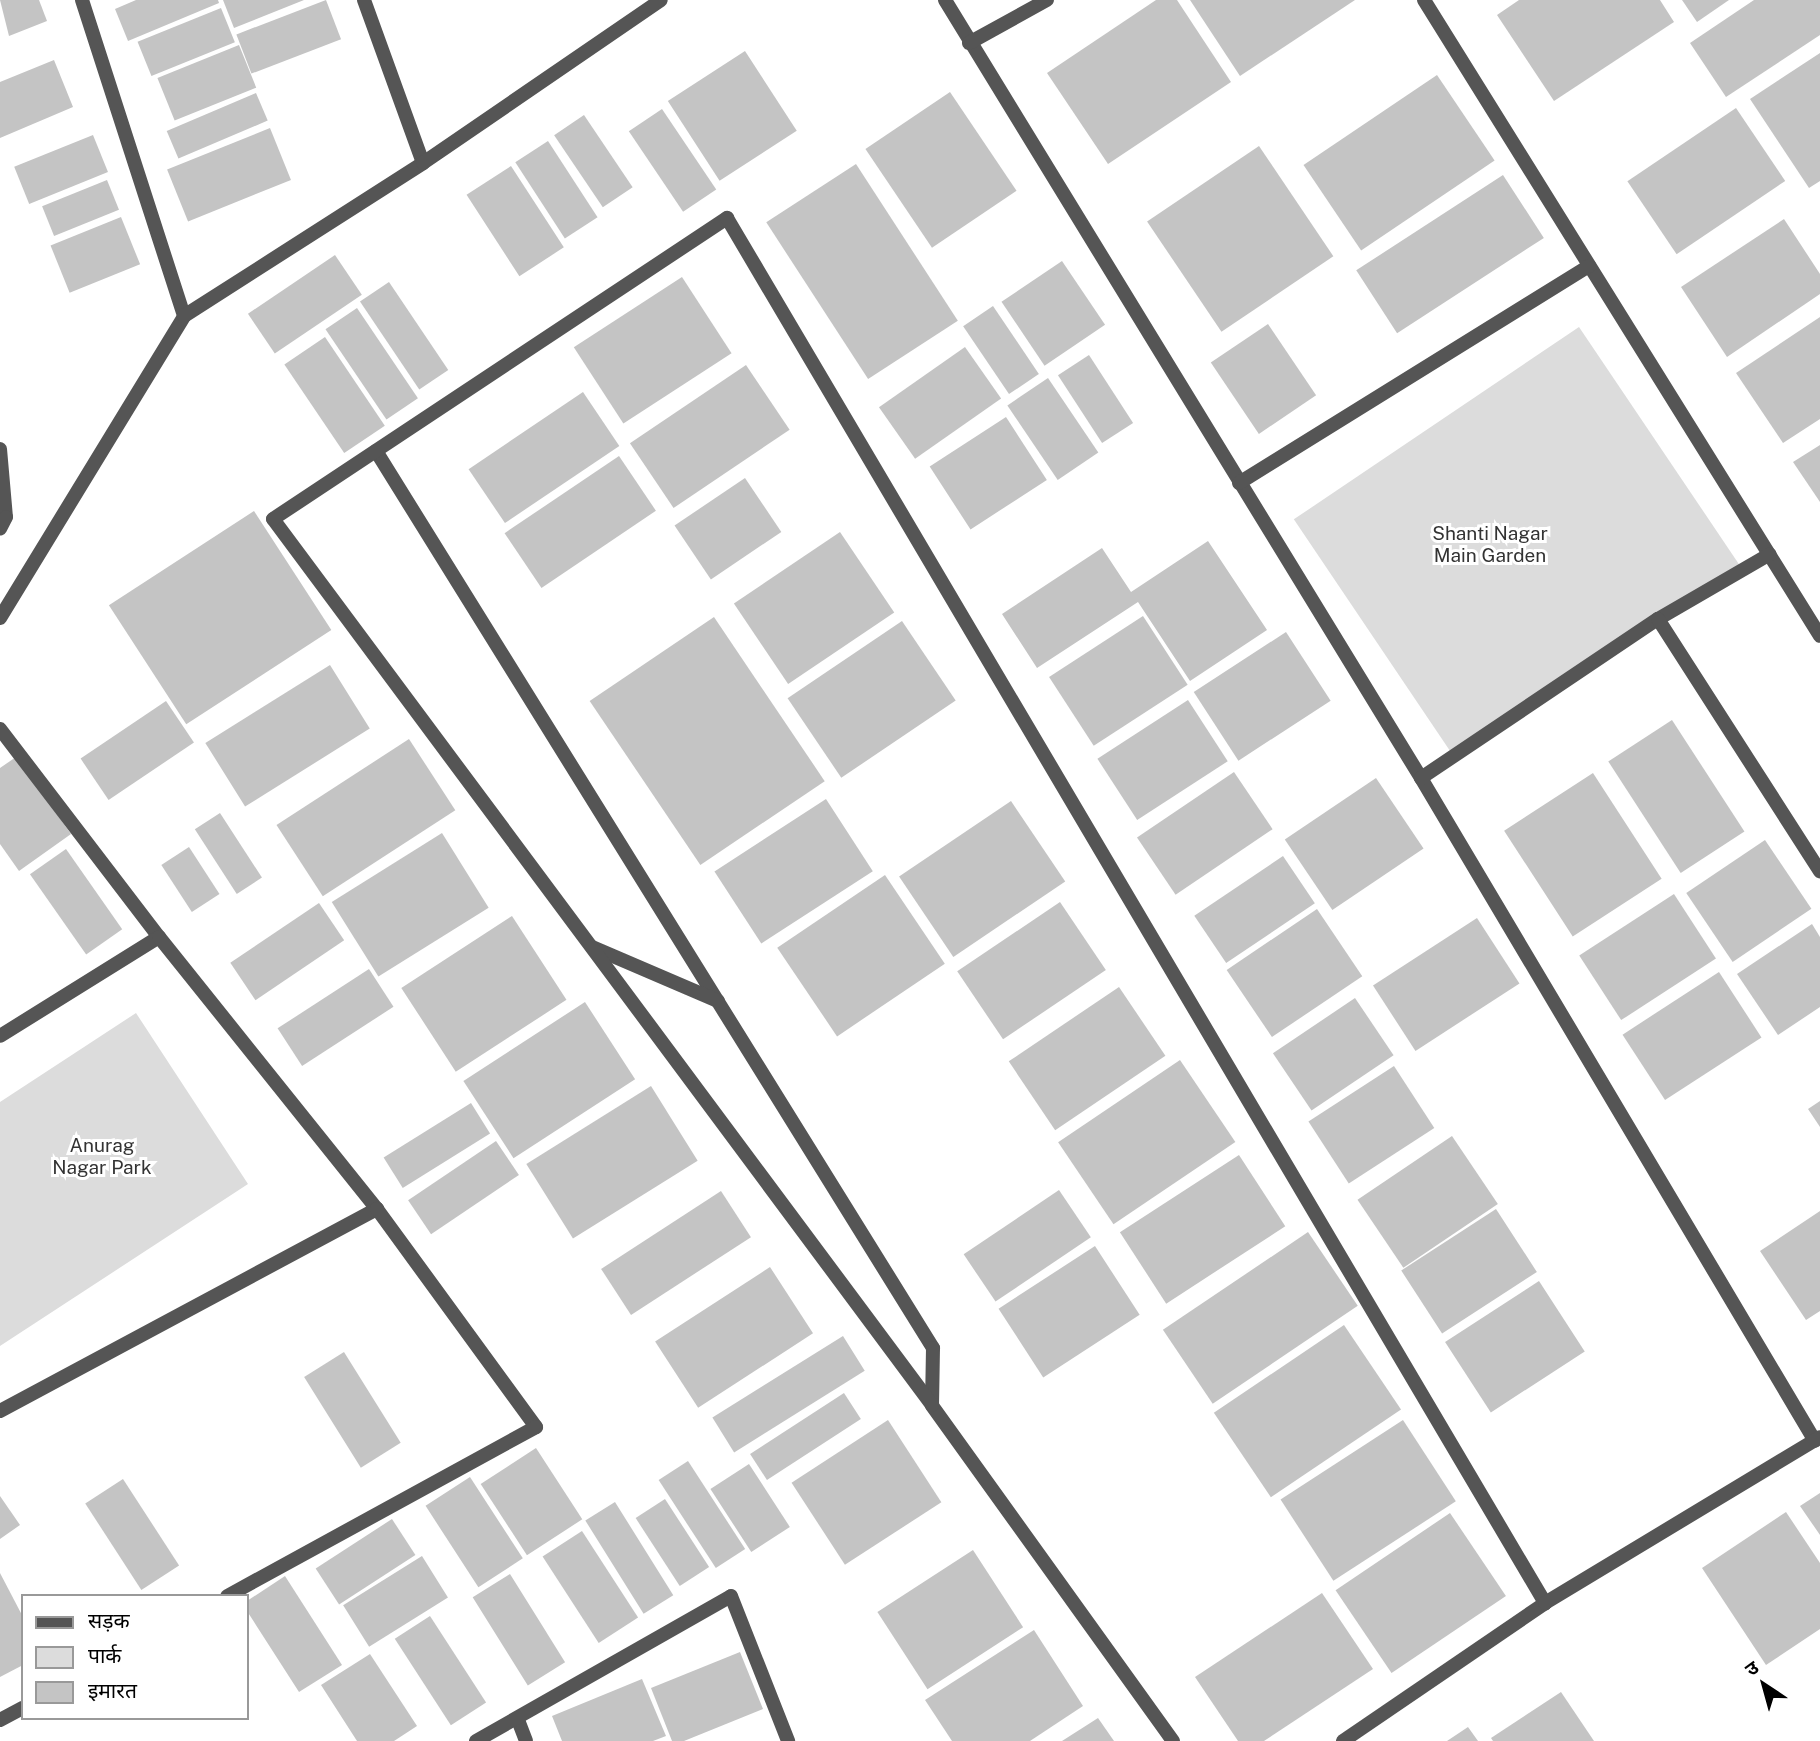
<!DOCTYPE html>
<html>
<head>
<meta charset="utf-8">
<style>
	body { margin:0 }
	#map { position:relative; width:1820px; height:1741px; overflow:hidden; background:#fff; font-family:"Public Sans","Noto Sans Devanagari",sans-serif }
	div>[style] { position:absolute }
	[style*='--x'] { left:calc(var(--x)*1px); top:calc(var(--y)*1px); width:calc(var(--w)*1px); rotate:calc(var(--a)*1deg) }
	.green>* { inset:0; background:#dcdcdc; transform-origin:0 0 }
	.building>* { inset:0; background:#c4c4c4; transform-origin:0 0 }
	.minor>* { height:14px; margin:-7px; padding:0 7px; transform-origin:7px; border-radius:7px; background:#555 }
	span { translate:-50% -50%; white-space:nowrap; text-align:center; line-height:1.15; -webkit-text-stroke:6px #fff; paint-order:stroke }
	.park-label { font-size:19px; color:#333 }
	.legend { position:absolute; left:21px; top:1594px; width:228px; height:126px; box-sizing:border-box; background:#fff; border:2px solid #999; margin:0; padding:9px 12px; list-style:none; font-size:21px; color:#000 }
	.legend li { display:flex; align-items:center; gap:14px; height:35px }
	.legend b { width:35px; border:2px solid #999 }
	.north { position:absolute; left:1729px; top:1650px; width:70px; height:70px; -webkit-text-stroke:5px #fff; paint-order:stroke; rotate:324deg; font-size:19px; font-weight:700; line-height:28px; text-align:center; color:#000 }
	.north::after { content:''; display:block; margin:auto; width:24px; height:32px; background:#000; clip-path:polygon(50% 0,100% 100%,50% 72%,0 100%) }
</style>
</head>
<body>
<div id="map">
	<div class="green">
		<div style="left:1579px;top:327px;width:290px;height:344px;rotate:56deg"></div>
		<div style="clip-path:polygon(136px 1013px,248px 1184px,0 1346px,0 1102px)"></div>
	</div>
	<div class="building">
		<div style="clip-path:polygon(0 0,39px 0,47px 21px,9px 36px)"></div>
		<div style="clip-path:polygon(136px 0,218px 0,219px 3px,128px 41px,115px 9px)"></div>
		<div style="clip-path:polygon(223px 0,304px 0,234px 28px)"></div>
		<div style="left:326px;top:0;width:42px;height:96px;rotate:69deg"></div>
		<div style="clip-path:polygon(1156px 0,1177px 0,1231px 82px,1108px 164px,1047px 73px)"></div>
		<div style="clip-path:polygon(1190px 0,1355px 0,1240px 76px)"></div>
		<div style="clip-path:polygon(1519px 0,1660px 0,1674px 22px,1554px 101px,1497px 15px)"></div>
		<div style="clip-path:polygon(1682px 0,1729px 0,1697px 22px)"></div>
		<div style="clip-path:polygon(1754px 0,1820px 0,1820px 35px,1726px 97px,1690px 43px)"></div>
		<div style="left:221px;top:8px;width:37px;height:90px;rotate:68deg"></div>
		<div style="left:239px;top:45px;width:46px;height:88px;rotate:68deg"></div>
		<div style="left:745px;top:51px;width:95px;height:92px;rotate:57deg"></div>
		<div style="clip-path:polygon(1820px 53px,1820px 181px,1809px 188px,1750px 99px)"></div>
		<div style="clip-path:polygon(54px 60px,73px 107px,0 138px,0 82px)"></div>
		<div style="left:1437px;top:75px;width:103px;height:161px;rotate:56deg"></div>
		<div style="left:950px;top:92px;width:119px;height:102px;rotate:56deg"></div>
		<div style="left:256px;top:93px;width:30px;height:97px;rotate:67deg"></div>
		<div style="left:1736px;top:108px;width:88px;height:131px;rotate:56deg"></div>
		<div style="left:662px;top:109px;width:97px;height:40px;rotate:56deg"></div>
		<div style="left:584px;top:115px;width:87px;height:36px;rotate:56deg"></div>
		<div style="left:270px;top:128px;width:56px;height:111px;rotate:68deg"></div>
		<div style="left:93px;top:135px;width:40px;height:85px;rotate:68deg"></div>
		<div style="left:548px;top:141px;width:91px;height:39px;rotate:57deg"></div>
		<div style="left:1259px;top:146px;width:133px;height:135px;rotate:56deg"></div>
		<div style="left:856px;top:164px;width:187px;height:107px;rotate:57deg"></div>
		<div style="left:511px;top:166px;width:97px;height:53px;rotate:57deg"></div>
		<div style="left:1503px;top:175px;width:75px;height:175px;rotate:57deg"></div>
		<div style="left:107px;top:180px;width:32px;height:70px;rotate:68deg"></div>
		<div style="left:121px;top:217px;width:51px;height:76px;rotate:68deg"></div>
		<div style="clip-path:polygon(1784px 219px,1820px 274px,1820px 294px,1727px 357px,1681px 287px)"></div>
		<div style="left:335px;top:255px;width:48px;height:105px;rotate:56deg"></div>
		<div style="left:1062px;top:261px;width:77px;height:73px;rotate:56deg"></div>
		<div style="left:682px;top:277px;width:91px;height:129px;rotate:57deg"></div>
		<div style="left:389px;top:282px;width:106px;height:35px;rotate:56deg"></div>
		<div style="left:993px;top:306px;width:82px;height:36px;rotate:56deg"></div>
		<div style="left:357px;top:308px;width:109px;height:38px;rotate:56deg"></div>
		<div style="clip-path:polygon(1820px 317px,1820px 419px,1783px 443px,1736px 373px)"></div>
		<div style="left:1268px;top:324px;width:86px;height:69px;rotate:56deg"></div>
		<div style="left:325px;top:337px;width:107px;height:49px;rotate:56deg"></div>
		<div style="left:965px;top:347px;width:63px;height:105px;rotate:55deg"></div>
		<div style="left:1089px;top:355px;width:81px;height:37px;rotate:57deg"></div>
		<div style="left:746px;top:365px;width:78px;height:140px;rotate:56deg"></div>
		<div style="left:1048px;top:378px;width:90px;height:49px;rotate:56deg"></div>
		<div style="left:583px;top:392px;width:65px;height:138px;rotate:56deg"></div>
		<div style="left:1006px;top:417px;width:75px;height:91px;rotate:57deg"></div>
		<div style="clip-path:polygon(1820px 445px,1820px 502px,1793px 462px)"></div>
		<div style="left:619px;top:456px;width:66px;height:138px;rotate:56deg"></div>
		<div style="left:745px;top:478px;width:65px;height:85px;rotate:56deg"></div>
		<div style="left:254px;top:511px;width:142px;height:173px;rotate:57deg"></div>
		<div style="left:840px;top:532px;width:97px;height:128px;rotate:56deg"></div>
		<div style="clip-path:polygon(1208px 541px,1267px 630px,1190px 681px,1138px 602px,1037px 668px,1002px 614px,1102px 548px,1131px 592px)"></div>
		<div style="left:1143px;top:616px;width:82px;height:112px;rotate:57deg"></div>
		<div style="left:714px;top:617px;width:198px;height:150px;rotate:56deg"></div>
		<div style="left:902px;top:621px;width:96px;height:138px;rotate:56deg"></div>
		<div style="left:1286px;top:632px;width:82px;height:110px;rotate:57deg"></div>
		<div style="left:330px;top:665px;width:75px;height:147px;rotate:58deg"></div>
		<div style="left:1188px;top:700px;width:73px;height:108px;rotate:57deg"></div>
		<div style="left:166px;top:701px;width:50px;height:103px;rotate:56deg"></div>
		<div style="left:1672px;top:720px;width:133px;height:76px;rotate:57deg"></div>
		<div style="left:409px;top:739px;width:85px;height:158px;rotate:57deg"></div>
		<div style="clip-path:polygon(16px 757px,71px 834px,19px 871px,0 844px,0 768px)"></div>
		<div style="left:1234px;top:772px;width:69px;height:117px;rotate:56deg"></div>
		<div style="left:1593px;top:773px;width:126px;height:106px;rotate:57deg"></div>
		<div style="left:1376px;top:778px;width:85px;height:110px;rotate:56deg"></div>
		<div style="left:826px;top:799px;width:86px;height:133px;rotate:57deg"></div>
		<div style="left:1011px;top:801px;width:97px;height:135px;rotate:56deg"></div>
		<div style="left:220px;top:813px;width:77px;height:30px;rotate:57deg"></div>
		<div style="left:442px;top:833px;width:88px;height:130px;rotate:58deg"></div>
		<div style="left:1765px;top:840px;width:83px;height:95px;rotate:56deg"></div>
		<div style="left:189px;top:847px;width:56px;height:33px;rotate:57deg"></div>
		<div style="left:66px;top:849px;width:98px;height:44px;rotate:55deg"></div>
		<div style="left:1283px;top:856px;width:57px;height:107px;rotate:56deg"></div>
		<div style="left:885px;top:875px;width:107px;height:130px;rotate:56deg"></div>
		<div style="left:1674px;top:894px;width:77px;height:113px;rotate:57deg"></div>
		<div style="left:1060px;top:902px;width:82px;height:124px;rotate:56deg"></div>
		<div style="left:319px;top:903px;width:45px;height:107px;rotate:56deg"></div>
		<div style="left:1317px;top:909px;width:81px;height:109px;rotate:56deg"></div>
		<div style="left:512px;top:916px;width:100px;height:132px;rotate:57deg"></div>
		<div style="left:1477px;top:918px;width:78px;height:124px;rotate:57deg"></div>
		<div style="clip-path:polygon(1812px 924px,1820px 937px,1820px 1007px,1778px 1035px,1737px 974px)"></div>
		<div style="left:369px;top:969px;width:45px;height:109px;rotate:57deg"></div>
		<div style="left:1719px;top:972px;width:78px;height:115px;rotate:57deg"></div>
		<div style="left:1119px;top:987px;width:83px;height:133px;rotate:56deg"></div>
		<div style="left:1355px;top:998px;width:69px;height:99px;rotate:56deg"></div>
		<div style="left:585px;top:1002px;width:92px;height:145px;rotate:57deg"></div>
		<div style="left:1180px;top:1060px;width:99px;height:147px;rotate:56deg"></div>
		<div style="left:1394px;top:1066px;width:74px;height:102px;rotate:57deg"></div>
		<div style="left:651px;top:1086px;width:88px;height:147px;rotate:58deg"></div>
		<div style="clip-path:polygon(1820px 1101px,1820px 1127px,1808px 1109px)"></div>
		<div style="left:471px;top:1103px;width:36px;height:103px;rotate:58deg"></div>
		<div style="left:1452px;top:1136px;width:82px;height:114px;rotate:56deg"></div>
		<div style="left:496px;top:1141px;width:41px;height:106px;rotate:56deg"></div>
		<div style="left:1239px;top:1155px;width:85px;height:142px;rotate:57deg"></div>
		<div style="left:1059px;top:1190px;width:57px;height:115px;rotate:56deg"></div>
		<div style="left:721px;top:1191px;width:55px;height:143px;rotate:57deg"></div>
		<div style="left:1496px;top:1209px;width:75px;height:113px;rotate:57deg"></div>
		<div style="clip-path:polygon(1820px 1211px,1820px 1311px,1806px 1320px,1760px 1251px)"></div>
		<div style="left:1308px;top:1232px;width:89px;height:175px;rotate:56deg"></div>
		<div style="left:1095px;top:1246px;width:82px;height:115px;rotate:57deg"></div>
		<div style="left:770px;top:1267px;width:79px;height:137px;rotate:57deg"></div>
		<div style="left:1539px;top:1281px;width:84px;height:112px;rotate:57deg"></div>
		<div style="left:1344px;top:1325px;width:102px;height:157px;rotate:56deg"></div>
		<div style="left:843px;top:1336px;width:41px;height:154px;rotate:58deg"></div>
		<div style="left:344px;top:1352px;width:107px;height:47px;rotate:58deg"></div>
		<div style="left:844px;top:1393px;width:31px;height:112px;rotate:57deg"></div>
		<div style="left:888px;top:1420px;width:98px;height:115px;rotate:57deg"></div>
		<div style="left:1403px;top:1420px;width:97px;height:146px;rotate:57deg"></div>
		<div style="left:536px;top:1448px;width:85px;height:66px;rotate:57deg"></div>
		<div style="left:688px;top:1461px;width:105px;height:35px;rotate:57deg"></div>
		<div style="left:749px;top:1464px;width:75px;height:46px;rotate:57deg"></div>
		<div style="left:470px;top:1477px;width:97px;height:53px;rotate:57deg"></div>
		<div style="left:123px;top:1479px;width:103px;height:45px;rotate:57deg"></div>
		<div style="clip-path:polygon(1820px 1493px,1820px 1535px,1800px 1506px)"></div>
		<div style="clip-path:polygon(0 1496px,20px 1525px,0 1539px)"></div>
		<div style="left:665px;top:1499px;width:81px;height:35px;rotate:57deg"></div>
		<div style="left:615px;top:1502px;width:110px;height:35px;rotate:58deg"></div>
		<div style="clip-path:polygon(1786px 1512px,1820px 1563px,1820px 1629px,1766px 1665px,1702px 1568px)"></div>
		<div style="left:1450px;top:1513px;width:100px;height:138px;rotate:56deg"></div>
		<div style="left:392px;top:1519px;width:43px;height:91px;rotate:57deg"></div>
		<div style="left:582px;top:1531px;width:103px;height:47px;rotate:57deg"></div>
		<div style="left:973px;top:1550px;width:92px;height:114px;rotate:57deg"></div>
		<div style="left:422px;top:1556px;width:49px;height:93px;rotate:58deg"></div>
		<div style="clip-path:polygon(0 1573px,23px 1617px,23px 1665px,0 1677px)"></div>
		<div style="left:510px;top:1574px;width:104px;height:44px;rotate:58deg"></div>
		<div style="clip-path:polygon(285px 1576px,342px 1665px,299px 1692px,247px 1611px,247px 1601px)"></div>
		<div style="clip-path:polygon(1322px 1593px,1373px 1669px,1264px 1741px,1238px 1741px,1195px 1677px)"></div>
		<div style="left:430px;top:1616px;width:103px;height:42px;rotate:57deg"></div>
		<div style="clip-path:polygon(1034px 1630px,1083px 1706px,1030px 1741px,952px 1741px,925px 1700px)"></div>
		<div style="clip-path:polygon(740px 1652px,763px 1709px,684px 1741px,672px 1741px,651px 1688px)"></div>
		<div style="clip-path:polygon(370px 1654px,417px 1726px,394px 1741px,357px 1741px,321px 1685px)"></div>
		<div style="clip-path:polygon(642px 1679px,666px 1736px,653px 1741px,562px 1741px,552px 1716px)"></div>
		<div style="clip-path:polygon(1561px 1692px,1594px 1741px,1493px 1741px,1491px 1738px)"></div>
		<div style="clip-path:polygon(1098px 1718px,1114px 1741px,1062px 1741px)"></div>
		<div style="clip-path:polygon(1468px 1727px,1478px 1741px,1447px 1741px)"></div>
	</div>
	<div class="minor">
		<div style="--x:82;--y:0;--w:332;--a:72.1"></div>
		<div style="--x:364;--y:0;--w:173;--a:70.1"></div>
		<div style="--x:945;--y:0;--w:912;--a:58.54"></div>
		<div style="--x:1421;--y:778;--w:771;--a:59.28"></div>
		<div style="--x:1424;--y:0;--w:749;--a:58.09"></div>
		<div style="--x:969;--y:43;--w:89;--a:-28.9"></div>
		<div style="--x:0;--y:449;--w:68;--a:85"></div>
		<div style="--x:6;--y:517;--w:13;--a:117"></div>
		<div style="--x:376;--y:451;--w:1056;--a:58.16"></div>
		<div style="--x:933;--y:1348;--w:57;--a:91"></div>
		<div style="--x:1239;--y:483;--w:412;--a:-31.8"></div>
		<div style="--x:0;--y:618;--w:354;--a:-58.6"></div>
		<div style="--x:184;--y:316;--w:284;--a:-32.6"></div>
		<div style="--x:423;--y:163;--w:288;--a:-34.4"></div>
		<div style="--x:1658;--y:619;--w:129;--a:-30.1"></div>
		<div style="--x:0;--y:729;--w:262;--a:52.6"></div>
		<div style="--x:159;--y:937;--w:187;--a:148.1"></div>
		<div style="--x:1421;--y:778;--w:285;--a:-33.9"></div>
		<div style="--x:1658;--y:619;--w:300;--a:57.3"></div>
		<div style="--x:159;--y:937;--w:349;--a:51.3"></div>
		<div style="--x:592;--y:947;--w:137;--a:23.2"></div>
		<div style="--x:0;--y:1411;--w:428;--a:-28.2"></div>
		<div style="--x:377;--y:1209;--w:270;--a:53.9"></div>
		<div style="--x:536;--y:1427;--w:352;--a:151.3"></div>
		<div style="--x:0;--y:1720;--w:26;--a:-28"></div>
		<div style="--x:518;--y:1720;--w:22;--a:69"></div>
		<div style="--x:476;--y:1741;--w:293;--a:-29.6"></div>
		<div style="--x:731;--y:1596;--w:156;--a:68.5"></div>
		<div style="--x:1173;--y:1741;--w:413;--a:-125.7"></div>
		<div style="--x:932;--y:1405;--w:1104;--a:-126.64"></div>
		<div style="--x:273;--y:519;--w:545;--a:-33.54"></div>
		<div style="--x:727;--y:218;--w:1609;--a:59.43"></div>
		<div style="--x:1343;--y:1741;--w:245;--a:-34.3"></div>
		<div style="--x:1545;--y:1603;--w:321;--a:-31.1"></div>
	</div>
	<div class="park-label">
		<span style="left:1490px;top:545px">Shanti Nagar<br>Main Garden</span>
		<span style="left:102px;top:1157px">Anurag<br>Nagar Park</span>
	</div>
	<ul class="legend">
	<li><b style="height:9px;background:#555"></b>सड़क</li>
	<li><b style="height:19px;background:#dcdcdc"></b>पार्क</li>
	<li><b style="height:19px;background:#c4c4c4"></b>इमारत</li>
	</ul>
	<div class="north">उ</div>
</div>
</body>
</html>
